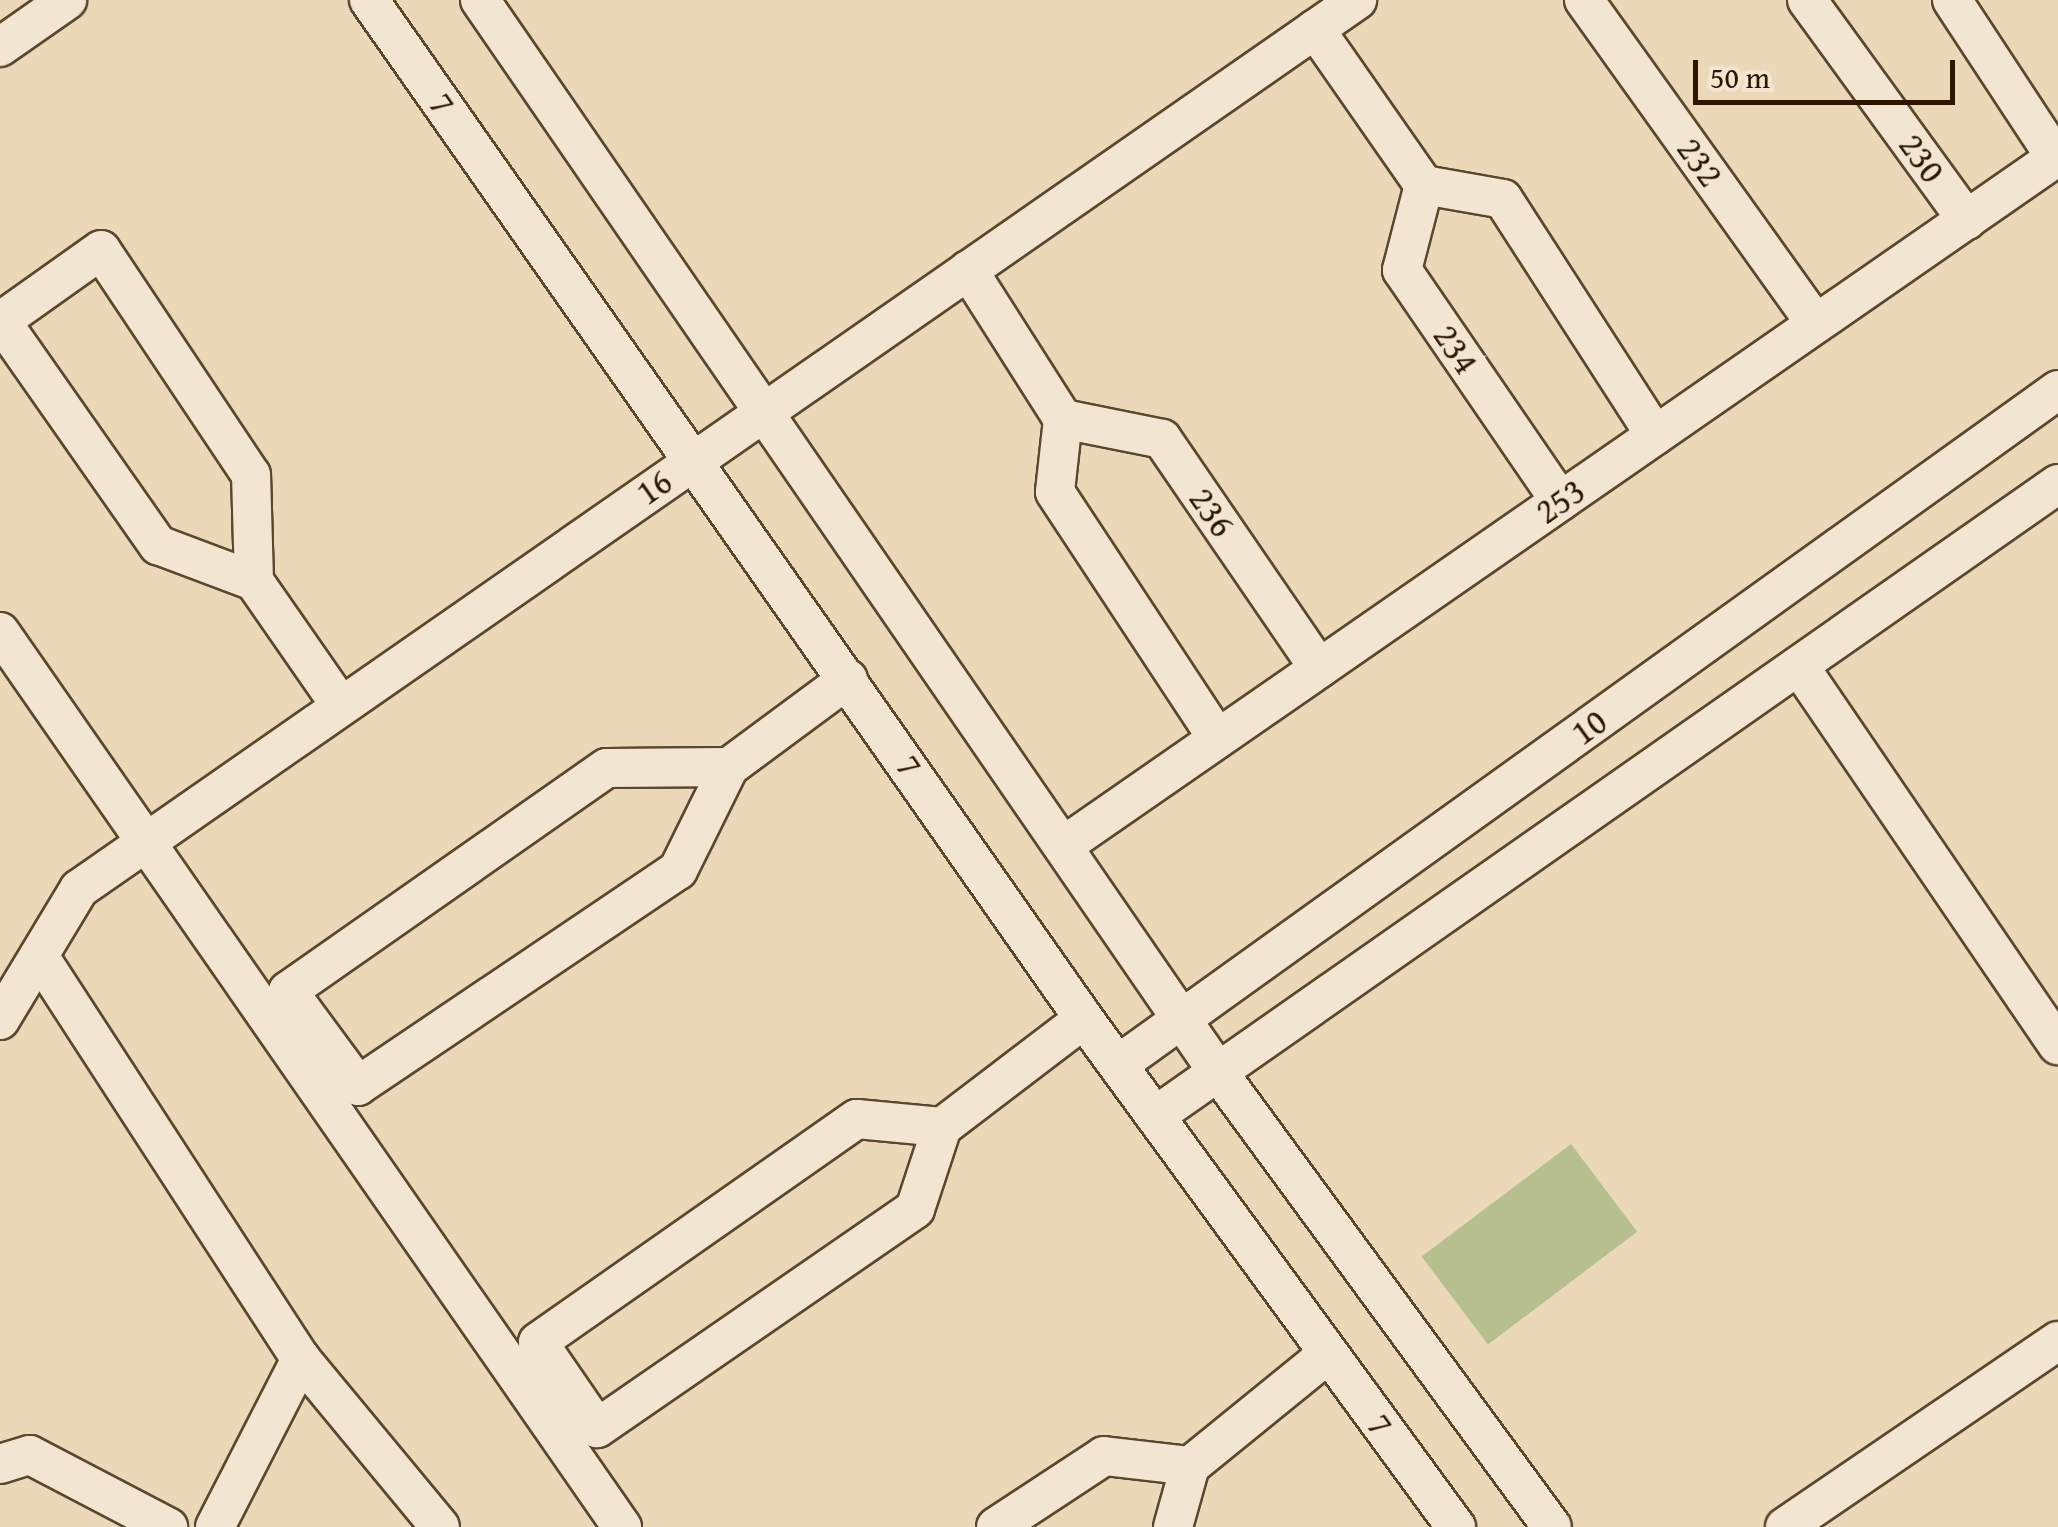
<!DOCTYPE html>
<html>
<head>
<meta charset="utf-8">
<style>
	body { margin:0 }
	#map { position:relative; width:2058px; height:1527px; overflow:hidden; background:#ebd8b9; font-family:"Gentium Book Plus",serif }
	div>[style] { position:absolute }
	[style*='--x'] { left:calc(var(--x)*1px); top:calc(var(--y)*1px); width:calc(var(--w)*1px); rotate:calc(var(--a)*1deg) }
	.green>* { inset:0; background:#b7bf8f; transform-origin:0 0 }
	.roads { filter:drop-shadow(2px 0 #5c462e) drop-shadow(-2px 0 #5c462e) drop-shadow(0 2px #5c462e) drop-shadow(0 -2px #5c462e) }
	.minor>* { height:38px; margin:-19px; padding:0 19px; transform-origin:19px; border-radius:19px; background:#f2e6d2 }
	span { translate:-50% -50%; white-space:nowrap; text-align:center; line-height:1.15; -webkit-text-stroke:9px #f2e6d2; paint-order:stroke }
	.street-label { font-size:35px; color:#2d1500 }
	.scale { position:absolute; left:1693px; top:60px; width:262px; height:45px; box-sizing:border-box; border:5px solid #2d1500; border-top:0; padding-left:12px; font-size:30px; line-height:35px; white-space:nowrap; color:#2d1500; -webkit-text-stroke:8px #f2e6d2; paint-order:stroke }
</style>
</head>
<body>
<div id="map">
	<div class="green">
		<div style="left:1571px;top:1144px;width:110px;height:187px;rotate:53deg"></div>
	</div>
	<div class="roads">
		<div class="minor">
			<div style="--x:369;--y:0;--w:1245;--a:54.94"></div>
			<div style="--x:1084;--y:1019;--w:630;--a:53.79"></div>
			<div style="--x:480;--y:0;--w:1301;--a:55.46"></div>
			<div style="--x:1218;--y:1072;--w:564;--a:53.72"></div>
			<div style="--x:1584;--y:0;--w:398;--a:54.4"></div>
			<div style="--x:1807;--y:0;--w:272;--a:54"></div>
			<div style="--x:1952;--y:0;--w:188;--a:56.7"></div>
			<div style="--x:1315;--y:29;--w:190;--a:55.1"></div>
			<div style="--x:1424;--y:185;--w:88;--a:104.5"></div>
			<div style="--x:1402;--y:270;--w:280;--a:55.6"></div>
			<div style="--x:0;--y:47;--w:82;--a:-35"></div>
			<div style="--x:1424;--y:185;--w:80;--a:10"></div>
			<div style="--x:1503;--y:199;--w:281;--a:57.2"></div>
			<div style="--x:968;--y:270;--w:177;--a:57.5"></div>
			<div style="--x:1063;--y:419;--w:73;--a:96.3"></div>
			<div style="--x:1055;--y:492;--w:295;--a:56.6"></div>
			<div style="--x:1063;--y:419;--w:101;--a:11.4"></div>
			<div style="--x:1162;--y:439;--w:278;--a:55.6"></div>
			<div style="--x:254;--y:581;--w:106;--a:-91.6"></div>
			<div style="--x:251;--y:475;--w:270;--a:-123.7"></div>
			<div style="--x:101;--y:250;--w:123;--a:144.6"></div>
			<div style="--x:1;--y:321;--w:274;--a:55"></div>
			<div style="--x:158;--y:545;--w:103;--a:20.6"></div>
			<div style="--x:254;--y:581;--w:152;--a:55.2"></div>
			<div style="--x:0;--y:632;--w:1090;--a:55.2"></div>
			<div style="--x:1799;--y:666;--w:459;--a:55.7"></div>
			<div style="--x:729;--y:767;--w:115;--a:116.3"></div>
			<div style="--x:678;--y:870;--w:386;--a:146"></div>
			<div style="--x:358;--y:1086;--w:118;--a:-126.4"></div>
			<div style="--x:288;--y:991;--w:389;--a:-35"></div>
			<div style="--x:607;--y:768;--w:122;--a:-0.5"></div>
			<div style="--x:729;--y:767;--w:148;--a:-36.5"></div>
			<div style="--x:1063;--y:846;--w:1211;--a:-34.74"></div>
			<div style="--x:39;--y:956;--w:481;--a:57"></div>
			<div style="--x:301;--y:1359;--w:218;--a:50.4"></div>
			<div style="--x:0;--y:1020;--w:153;--a:-58.9"></div>
			<div style="--x:79;--y:889;--w:1557;--a:-34.82"></div>
			<div style="--x:1119;--y:1064;--w:1156;--a:-35.67"></div>
			<div style="--x:1155;--y:1116;--w:1102;--a:-34.99"></div>
			<div style="--x:942;--y:1127;--w:86;--a:108.2"></div>
			<div style="--x:915;--y:1209;--w:386;--a:145.4"></div>
			<div style="--x:597;--y:1428;--w:104;--a:-124.5"></div>
			<div style="--x:538;--y:1342;--w:389;--a:-35"></div>
			<div style="--x:857;--y:1119;--w:85;--a:5.4"></div>
			<div style="--x:942;--y:1127;--w:178;--a:-37.3"></div>
			<div style="--x:0;--y:1464;--w:31;--a:-17"></div>
			<div style="--x:30;--y:1455;--w:156;--a:27.6"></div>
			<div style="--x:215;--y:1527;--w:189;--a:-62.9"></div>
			<div style="--x:996;--y:1527;--w:129;--a:-33.3"></div>
			<div style="--x:1104;--y:1456;--w:87;--a:6.6"></div>
			<div style="--x:1173;--y:1527;--w:63;--a:-74.4"></div>
			<div style="--x:1190;--y:1466;--w:178;--a:-39.1"></div>
			<div style="--x:1785;--y:1527;--w:330;--a:-34.3"></div>
		</div>
	</div>
	<div class="street-label">
		<span style="left:442px;top:104px;rotate:55deg">7</span>
		<span style="left:1922px;top:158px;rotate:54deg">230</span>
		<span style="left:1700px;top:162px;rotate:54deg">232</span>
		<span style="left:1456px;top:349px;rotate:56deg">234</span>
		<span style="left:654px;top:487px;rotate:-35deg">16</span>
		<span style="left:1560px;top:501px;rotate:-35deg">253</span>
		<span style="left:1212px;top:512px;rotate:55deg">236</span>
		<span style="left:1589px;top:727px;rotate:-36deg">10</span>
		<span style="left:909px;top:766px;rotate:55deg">7</span>
		<span style="left:1380px;top:1425px;rotate:54deg">7</span>
	</div>
	<div class="scale">50 m</div>
</div>
</body>
</html>
